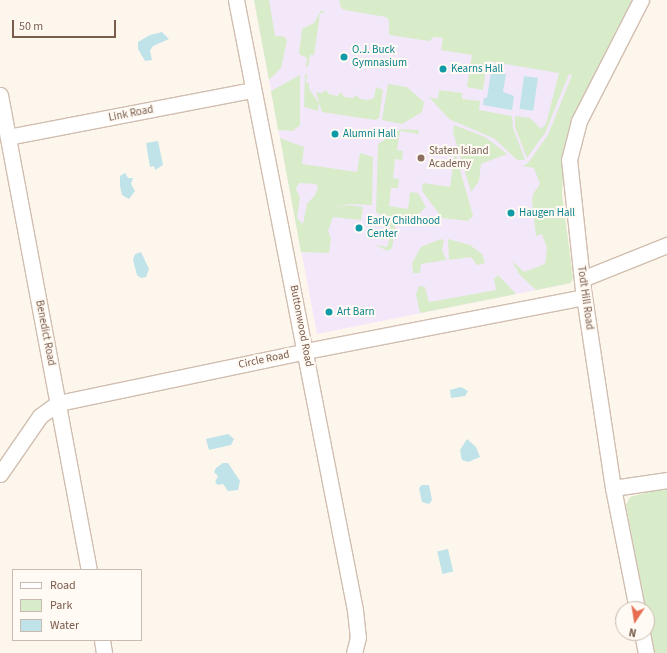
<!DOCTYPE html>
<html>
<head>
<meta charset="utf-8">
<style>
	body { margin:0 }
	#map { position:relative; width:667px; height:653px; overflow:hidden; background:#fdf6ec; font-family:"Source Sans 3",sans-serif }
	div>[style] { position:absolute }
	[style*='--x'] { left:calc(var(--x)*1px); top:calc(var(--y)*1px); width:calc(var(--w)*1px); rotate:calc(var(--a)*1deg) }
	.education>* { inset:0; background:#f3e8fa }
	.green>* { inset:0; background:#d8ecc9 }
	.water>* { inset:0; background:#bfe3e8; transform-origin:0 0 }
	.roads { filter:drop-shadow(1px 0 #d1beb0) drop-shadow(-1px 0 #d1beb0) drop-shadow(0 1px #d1beb0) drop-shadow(0 -1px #d1beb0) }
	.minor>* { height:15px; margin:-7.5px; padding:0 7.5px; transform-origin:7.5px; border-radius:7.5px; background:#fff }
	.dots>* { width:11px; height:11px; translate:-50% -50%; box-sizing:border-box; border:2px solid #fffaf3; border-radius:50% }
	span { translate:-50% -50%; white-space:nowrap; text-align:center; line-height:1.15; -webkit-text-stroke:4px #fffaf3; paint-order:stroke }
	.culture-label { font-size:11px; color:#0d838f }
	.left { translate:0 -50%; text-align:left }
	.street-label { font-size:11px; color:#7a5c4d }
	.education-label { font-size:11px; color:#785e54 }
	.legend { position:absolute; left:12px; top:569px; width:130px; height:72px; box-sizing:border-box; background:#fffaf3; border:1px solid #cabbb1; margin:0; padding:5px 7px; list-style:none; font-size:12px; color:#7a5c4d }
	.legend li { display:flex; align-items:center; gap:8px; height:20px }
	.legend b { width:20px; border:1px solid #cabbb1 }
	.north { position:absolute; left:615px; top:601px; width:40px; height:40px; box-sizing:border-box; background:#fffaf3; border:1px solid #cabbb1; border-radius:50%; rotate:192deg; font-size:11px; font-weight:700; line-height:16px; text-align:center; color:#7a5c4d }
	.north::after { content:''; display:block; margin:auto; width:14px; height:18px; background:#e76f51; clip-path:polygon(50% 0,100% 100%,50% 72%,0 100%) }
	.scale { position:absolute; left:12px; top:20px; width:104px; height:18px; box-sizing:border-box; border:2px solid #7a5c4d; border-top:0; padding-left:5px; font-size:12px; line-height:14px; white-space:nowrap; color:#7a5c4d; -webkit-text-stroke:3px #fffaf3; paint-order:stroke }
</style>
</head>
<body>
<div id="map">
	<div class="education">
		<div style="clip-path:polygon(254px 0,623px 0,559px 144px,566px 284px,317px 334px)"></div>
	</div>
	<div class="green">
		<div style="clip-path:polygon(254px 0,269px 0,275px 36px,283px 36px,287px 40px,281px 68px,269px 80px)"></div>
		<div style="clip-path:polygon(339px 0,632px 0,577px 108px,565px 142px,562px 194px,573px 277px,571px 283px,536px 290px,519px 274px,512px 261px,524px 272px,545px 264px,547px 248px,542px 234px,536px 236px,532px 201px,533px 194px,540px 184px,534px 168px,523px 166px,528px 163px,548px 135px,572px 75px,569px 74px,545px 133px,527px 158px,515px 127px,515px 116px,530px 118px,541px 129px,546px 124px,559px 73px,487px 61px,483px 90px,467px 87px,472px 55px,441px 50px,443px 38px,434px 37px,429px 41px,389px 35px,389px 20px,386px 17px,345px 10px,341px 8px)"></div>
		<div style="clip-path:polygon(321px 11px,326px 11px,320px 14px,314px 55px,310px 55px,308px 67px,306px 67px,307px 58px,299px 54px,302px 29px,314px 23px)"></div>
		<div style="clip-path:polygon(305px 74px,307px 75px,306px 83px,309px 83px,309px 89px,319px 103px,318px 111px,304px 107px)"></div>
		<div style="clip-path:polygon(300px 75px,300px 125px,293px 131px,278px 130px,271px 91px)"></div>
		<div style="clip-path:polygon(388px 84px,407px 87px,424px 102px,422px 112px,402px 124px,382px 120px)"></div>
		<div style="clip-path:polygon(376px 87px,383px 90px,379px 118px,375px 120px,322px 112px,316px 92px,322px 93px,326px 90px,329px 94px,337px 96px,341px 92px,344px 97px,353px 98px,357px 95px,360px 99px,368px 100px,374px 98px)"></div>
		<div style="clip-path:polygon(439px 90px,462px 93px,462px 99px,480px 101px,479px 110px,512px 116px,513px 128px,525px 160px,517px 160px,495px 139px,449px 119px,429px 97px,438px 99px)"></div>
		<div style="clip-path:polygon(454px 125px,485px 137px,507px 154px,481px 164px,479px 181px,471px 192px,453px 132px)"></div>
		<div style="clip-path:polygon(401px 129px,418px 130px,419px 134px,400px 131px,397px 150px,403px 151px,402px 160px,395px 159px,393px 178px,399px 179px,398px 188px,391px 188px,389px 206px,408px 209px,410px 192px,418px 193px,426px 207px,415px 218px,397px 218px,382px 216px,376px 212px,378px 144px)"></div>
		<div style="clip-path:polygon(evenodd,280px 138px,304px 147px,302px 164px,357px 172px,360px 153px,373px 157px,372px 205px,348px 204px,333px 209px,348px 205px,363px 207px,361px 220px,333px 217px,328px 231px,331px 238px,329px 253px,301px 252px,280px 138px,299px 183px,316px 184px,318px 187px,315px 195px,307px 204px,303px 224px,297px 218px,300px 197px,296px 189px,299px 183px)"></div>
		<div style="clip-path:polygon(455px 152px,473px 216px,468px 221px,442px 218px,422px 191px,423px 183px,450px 187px)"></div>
		<div style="clip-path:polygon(371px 217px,396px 222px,392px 248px,388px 251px,375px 245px,387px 247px,391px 233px,390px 226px,370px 223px)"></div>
		<div style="clip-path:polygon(441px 239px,444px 241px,442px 250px,446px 260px,421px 264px,420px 273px,413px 273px,412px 263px,421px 247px)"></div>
		<div style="clip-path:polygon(448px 239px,470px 245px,482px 254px,485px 263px,477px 265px,471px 257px,449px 260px)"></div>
		<div style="clip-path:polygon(498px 275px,516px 294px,420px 313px,416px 294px,419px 286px,425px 287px,429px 302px,435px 301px,496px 290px,494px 279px)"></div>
		<div style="clip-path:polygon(667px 487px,667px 653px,654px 653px,626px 505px,630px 497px)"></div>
	</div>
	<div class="water">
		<div style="clip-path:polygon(162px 32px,169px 39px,153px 46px,150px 51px,152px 60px,145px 61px,138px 49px,138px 42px,150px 35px)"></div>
		<div style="clip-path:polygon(491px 72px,506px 74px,503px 92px,514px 96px,512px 110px,483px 105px,484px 98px,487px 98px)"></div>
		<div style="left:524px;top:76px;width:14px;height:33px;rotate:8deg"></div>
		<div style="clip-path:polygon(158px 141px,163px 165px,155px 170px,154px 166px,150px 167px,146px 143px)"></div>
		<div style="clip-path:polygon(125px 173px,128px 178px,133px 178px,131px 184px,135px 191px,129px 199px,122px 195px,120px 186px,120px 176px)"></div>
		<div style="clip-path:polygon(141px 252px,149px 269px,146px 277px,141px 278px,137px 275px,133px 260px,135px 254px)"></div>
		<div style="clip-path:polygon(461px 387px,468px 391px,465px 396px,451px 398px,450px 390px)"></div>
		<div style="clip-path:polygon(228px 434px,234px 439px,231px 445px,209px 450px,206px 439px)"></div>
		<div style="clip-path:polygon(467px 439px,476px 447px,480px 457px,468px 462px,462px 460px,460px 450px)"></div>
		<div style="clip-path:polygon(223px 463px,228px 463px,240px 481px,238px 490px,228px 491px,223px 484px,218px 485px,215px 482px,218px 476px,214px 472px,216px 468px)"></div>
		<div style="clip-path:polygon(422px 485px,429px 485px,432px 500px,429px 504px,422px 502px,419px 488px)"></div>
		<div style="left:448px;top:549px;width:23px;height:11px;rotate:77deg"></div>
	</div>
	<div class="roads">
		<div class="minor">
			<div style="--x:236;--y:0;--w:621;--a:78.96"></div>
			<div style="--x:355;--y:610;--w:27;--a:84"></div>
			<div style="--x:358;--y:637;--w:16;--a:104"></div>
			<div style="--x:0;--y:95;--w:483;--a:79.4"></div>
			<div style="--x:8;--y:137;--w:249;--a:-10.9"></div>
			<div style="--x:582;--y:279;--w:92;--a:-21.8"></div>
			<div style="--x:0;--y:474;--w:70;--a:-55.4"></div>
			<div style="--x:40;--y:416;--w:22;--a:-36"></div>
			<div style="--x:58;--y:403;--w:253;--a:-11.8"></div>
			<div style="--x:306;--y:351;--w:283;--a:-11"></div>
			<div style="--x:613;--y:488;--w:55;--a:-8.4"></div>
			<div style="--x:637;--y:609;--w:123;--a:-101.2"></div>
			<div style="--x:613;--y:488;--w:200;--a:-98.6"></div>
			<div style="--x:583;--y:290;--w:131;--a:-96.1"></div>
			<div style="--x:569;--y:160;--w:40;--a:-75.6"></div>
			<div style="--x:579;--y:121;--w:136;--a:-62.9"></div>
			<div style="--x:642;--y:633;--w:20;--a:79"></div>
			<div style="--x:102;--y:640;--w:13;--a:81"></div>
		</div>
	</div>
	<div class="dots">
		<div style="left:344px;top:57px;background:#0f9aa8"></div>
		<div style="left:443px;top:69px;background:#0f9aa8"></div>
		<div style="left:335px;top:134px;background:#0f9aa8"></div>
		<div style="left:421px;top:158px;background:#8d6e63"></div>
		<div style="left:511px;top:213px;background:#0f9aa8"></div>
		<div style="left:359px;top:228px;background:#0f9aa8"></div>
		<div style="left:329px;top:312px;background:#0f9aa8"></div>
	</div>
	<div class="culture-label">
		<span class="left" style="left:352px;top:57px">O.J. Buck<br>Gymnasium</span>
		<span class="left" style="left:451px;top:69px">Kearns Hall</span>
		<span class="left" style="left:343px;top:134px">Alumni Hall</span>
		<span class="left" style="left:519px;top:213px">Haugen Hall</span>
		<span class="left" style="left:367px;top:228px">Early Childhood<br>Center</span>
		<span class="left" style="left:337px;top:312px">Art Barn</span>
	</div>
	<div class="street-label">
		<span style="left:131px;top:114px;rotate:-11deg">Link Road</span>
		<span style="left:585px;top:298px;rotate:82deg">Todt Hill Road</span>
		<span style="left:301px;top:326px;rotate:79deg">Buttonwood Road</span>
		<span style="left:45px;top:333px;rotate:79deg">Benedict Road</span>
		<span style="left:264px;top:360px;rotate:-12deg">Circle Road</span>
	</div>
	<div class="education-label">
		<span class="left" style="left:429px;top:158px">Staten Island<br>Academy</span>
	</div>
	<ul class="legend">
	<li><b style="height:5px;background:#fff"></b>Road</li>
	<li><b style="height:11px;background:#d8ecc9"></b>Park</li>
	<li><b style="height:11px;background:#bfe3e8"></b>Water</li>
	</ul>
	<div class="north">N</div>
	<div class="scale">50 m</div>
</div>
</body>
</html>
